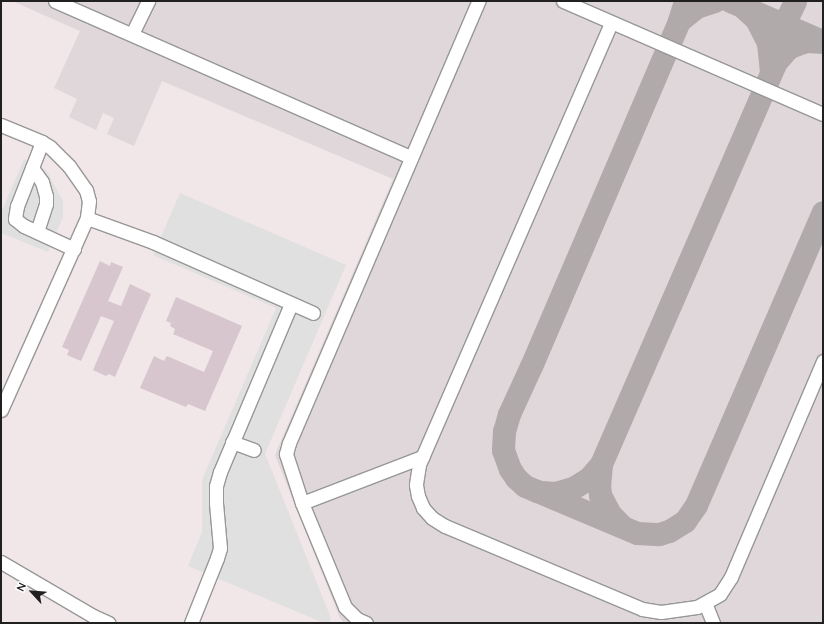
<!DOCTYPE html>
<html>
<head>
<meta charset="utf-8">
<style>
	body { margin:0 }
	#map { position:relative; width:824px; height:624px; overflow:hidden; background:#f1e6e8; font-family:Quicksand,sans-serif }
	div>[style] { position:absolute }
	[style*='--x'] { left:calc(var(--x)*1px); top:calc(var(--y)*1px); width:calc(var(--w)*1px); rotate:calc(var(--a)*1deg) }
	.airport>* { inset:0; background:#dfd7d9 }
	.parking>* { inset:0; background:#e0e0e0 }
	.taxiway>* { height:23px; margin:-11.5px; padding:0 11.5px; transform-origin:11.5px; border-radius:11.5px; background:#b0aaab }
	.building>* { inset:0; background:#d8c6ce }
	.roads { filter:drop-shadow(1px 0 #979797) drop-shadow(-1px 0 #979797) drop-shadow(0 1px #979797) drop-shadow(0 -1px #979797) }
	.minor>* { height:13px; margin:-6.5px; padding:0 6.5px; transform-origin:6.5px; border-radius:6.5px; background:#fff }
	span { translate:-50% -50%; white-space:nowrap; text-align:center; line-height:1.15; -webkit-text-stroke:3.5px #fff; paint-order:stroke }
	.frame { position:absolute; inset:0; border:2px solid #202020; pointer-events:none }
	.north { position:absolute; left:12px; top:572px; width:40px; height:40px; -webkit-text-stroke:3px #fff; paint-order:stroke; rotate:296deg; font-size:11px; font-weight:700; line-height:16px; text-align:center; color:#202020 }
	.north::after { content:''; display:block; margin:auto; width:14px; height:18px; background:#202020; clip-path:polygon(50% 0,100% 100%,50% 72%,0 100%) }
</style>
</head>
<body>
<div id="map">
	<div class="airport">
		<div style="clip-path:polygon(12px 1px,823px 1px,823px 623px,344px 623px,340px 618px,275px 455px,393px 179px,162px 81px,134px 146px,107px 134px,114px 118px,103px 113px,96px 130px,69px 117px,77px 99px,54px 88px,80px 31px)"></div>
	</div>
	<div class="parking">
		<div style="clip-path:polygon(24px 159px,46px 170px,63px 201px,63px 217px,48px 252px,1px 233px,1px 213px)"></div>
		<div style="clip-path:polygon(180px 193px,346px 265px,265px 454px,331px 618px,329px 623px,324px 623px,188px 566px,202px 532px,202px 480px,276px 308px,153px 255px)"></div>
	</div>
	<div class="taxiway">
		<div style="--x:685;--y:1;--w:21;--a:107"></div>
		<div style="--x:679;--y:21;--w:375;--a:113.2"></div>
		<div style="--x:531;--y:366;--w:53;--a:114.6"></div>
		<div style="--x:509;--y:414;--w:18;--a:106"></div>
		<div style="--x:504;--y:431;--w:19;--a:93"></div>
		<div style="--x:503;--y:450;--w:20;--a:70"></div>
		<div style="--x:510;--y:469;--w:11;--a:56"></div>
		<div style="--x:516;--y:478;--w:12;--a:42"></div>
		<div style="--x:525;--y:486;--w:13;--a:23"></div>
		<div style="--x:537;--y:491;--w:108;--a:22.8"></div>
		<div style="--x:637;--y:533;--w:22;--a:3"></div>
		<div style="--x:659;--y:534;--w:10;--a:-17"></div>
		<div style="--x:669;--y:531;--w:19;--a:-32"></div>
		<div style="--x:685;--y:521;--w:19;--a:-55"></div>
		<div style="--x:696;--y:505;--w:319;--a:-66.6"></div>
		<div style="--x:730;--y:1;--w:100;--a:23.5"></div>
		<div style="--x:744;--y:8;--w:16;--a:43"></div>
		<div style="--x:756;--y:19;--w:27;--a:63"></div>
		<div style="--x:768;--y:43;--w:29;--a:84"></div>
		<div style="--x:679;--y:21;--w:22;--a:-39"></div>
		<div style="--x:696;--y:7;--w:20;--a:-18"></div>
		<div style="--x:780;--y:39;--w:16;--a:-75"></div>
		<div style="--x:784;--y:24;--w:25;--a:-64"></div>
		<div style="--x:601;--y:464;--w:21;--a:95"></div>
		<div style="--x:599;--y:485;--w:10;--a:84"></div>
		<div style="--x:600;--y:495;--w:21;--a:62"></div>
		<div style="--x:610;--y:514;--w:16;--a:45"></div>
		<div style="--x:542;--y:492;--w:13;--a:4"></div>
		<div style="--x:555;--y:493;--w:19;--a:-16"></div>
		<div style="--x:573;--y:488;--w:19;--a:-32"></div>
		<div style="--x:589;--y:478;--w:18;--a:-49"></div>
		<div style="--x:601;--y:464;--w:437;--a:-66.5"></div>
		<div style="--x:775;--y:63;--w:20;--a:-49"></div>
		<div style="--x:788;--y:48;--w:10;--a:-24"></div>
		<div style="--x:797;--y:44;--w:10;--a:-17"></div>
		<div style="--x:807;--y:41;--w:16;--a:4"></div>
	</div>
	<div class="building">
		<div style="clip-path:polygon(100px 261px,110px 266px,111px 262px,123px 267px,108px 301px,121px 306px,130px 284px,151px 294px,115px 377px,109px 374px,106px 376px,93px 370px,114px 321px,101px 316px,81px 361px,67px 355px,69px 350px,62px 347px)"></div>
		<div style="clip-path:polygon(176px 297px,242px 326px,205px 411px,188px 404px,186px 407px,140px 388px,154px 356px,164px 361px,167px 356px,204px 372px,213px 351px,173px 334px,175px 329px,170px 326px,171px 323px,166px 321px)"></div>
	</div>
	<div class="roads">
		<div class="minor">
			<div style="--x:55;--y:1;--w:389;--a:23.7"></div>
			<div style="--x:563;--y:1;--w:283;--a:23.5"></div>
			<div style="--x:611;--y:23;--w:482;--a:113.5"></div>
			<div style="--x:419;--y:465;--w:20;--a:99"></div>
			<div style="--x:416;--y:485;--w:11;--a:80"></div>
			<div style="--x:418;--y:496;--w:13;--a:67"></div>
			<div style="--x:423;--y:508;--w:13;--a:48"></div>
			<div style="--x:432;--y:518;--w:15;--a:32"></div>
			<div style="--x:445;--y:526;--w:214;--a:22.8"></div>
			<div style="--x:642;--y:609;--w:19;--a:9"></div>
			<div style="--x:661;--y:612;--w:36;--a:-8"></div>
			<div style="--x:697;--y:607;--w:26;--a:-29"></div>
			<div style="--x:720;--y:594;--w:20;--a:-57"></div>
			<div style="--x:731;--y:577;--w:235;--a:-66.9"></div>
			<div style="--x:132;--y:34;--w:37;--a:-64"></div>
			<div style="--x:1;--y:125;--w:44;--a:22.5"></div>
			<div style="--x:42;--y:142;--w:9;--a:32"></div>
			<div style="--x:50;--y:147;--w:27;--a:45"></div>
			<div style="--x:69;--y:166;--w:29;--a:55"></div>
			<div style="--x:86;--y:190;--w:11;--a:75"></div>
			<div style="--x:89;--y:201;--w:17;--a:97"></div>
			<div style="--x:42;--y:142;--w:69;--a:111.3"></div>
			<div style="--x:17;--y:206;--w:13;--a:99"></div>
			<div style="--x:15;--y:219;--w:11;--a:38"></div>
			<div style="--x:24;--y:226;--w:55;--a:24.7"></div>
			<div style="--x:32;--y:168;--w:17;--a:54"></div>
			<div style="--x:42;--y:182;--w:15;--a:74"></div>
			<div style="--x:46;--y:196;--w:8;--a:90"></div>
			<div style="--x:46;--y:204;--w:29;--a:108"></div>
			<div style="--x:1;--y:410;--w:210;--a:-65.9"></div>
			<div style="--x:87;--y:218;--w:70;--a:20"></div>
			<div style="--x:153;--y:242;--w:175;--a:23.9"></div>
			<div style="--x:232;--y:442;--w:23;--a:20"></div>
			<div style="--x:302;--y:503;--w:129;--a:-21"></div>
			<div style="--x:1;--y:562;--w:107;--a:30.4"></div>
			<div style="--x:93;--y:616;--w:17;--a:24"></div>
			<div style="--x:705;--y:603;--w:22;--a:68"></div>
			<div style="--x:191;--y:623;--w:70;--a:-68.2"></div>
			<div style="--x:217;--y:558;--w:10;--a:-73"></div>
			<div style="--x:220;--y:548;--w:45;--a:-95.1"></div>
			<div style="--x:216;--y:503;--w:17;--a:-90"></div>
			<div style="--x:216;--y:486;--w:15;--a:-74"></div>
			<div style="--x:220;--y:472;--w:182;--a:-67.1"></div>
			<div style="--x:366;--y:623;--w:10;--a:-156"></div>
			<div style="--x:357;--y:619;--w:17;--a:-135"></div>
			<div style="--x:345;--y:607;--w:113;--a:-112.5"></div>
			<div style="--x:302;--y:503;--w:52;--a:-108.1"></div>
			<div style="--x:286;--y:454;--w:11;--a:-75"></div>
			<div style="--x:289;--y:443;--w:481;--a:-66.8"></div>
		</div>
	</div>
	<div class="frame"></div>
	<div class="north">N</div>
</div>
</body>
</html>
